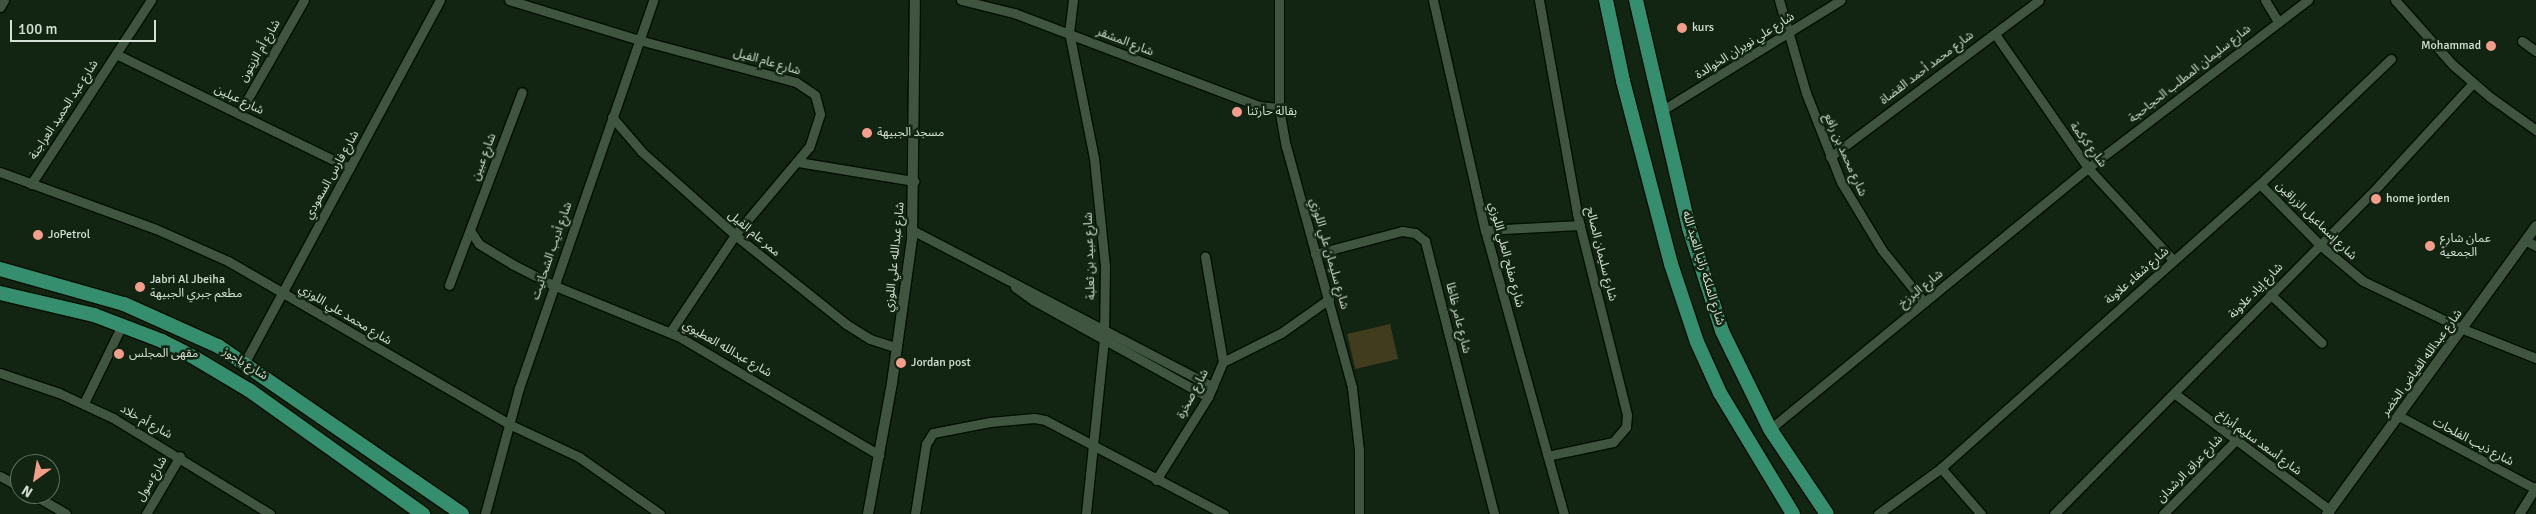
<!DOCTYPE html>
<html>
<head>
<meta charset="utf-8">
<style>
	body { margin:0 }
	#map { position:relative; width:2536px; height:514px; overflow:hidden; background:#112512; font-family:Signika,"Noto Sans Arabic",sans-serif }
	div>[style] { position:absolute }
	[style*='--x'] { left:calc(var(--x)*1px); top:calc(var(--y)*1px); width:calc(var(--w)*1px); rotate:calc(var(--a)*1deg) }
	.green>* { inset:0; background:#413c1d; transform-origin:0 0 }
	.roads { filter:drop-shadow(1px 0 #000d01) drop-shadow(-1px 0 #000d01) drop-shadow(0 1px #000d01) drop-shadow(0 -1px #000d01) }
	.minor>* { height:9px; margin:-4.5px; padding:0 4.5px; transform-origin:4.5px; border-radius:4.5px; background:#3f5540 }
	.tertiary>* { height:10px; margin:-5px; padding:0 5px; transform-origin:5px; border-radius:5px; background:#3f5540 }
	.primary>* { height:14px; margin:-7px; padding:0 7px; transform-origin:7px; border-radius:7px; background:#358e6e }
	.dots>* { width:14px; height:14px; translate:-50% -50%; box-sizing:border-box; border:2px solid #112512; border-radius:50% }
	span { translate:-50% -50%; white-space:nowrap; text-align:center; line-height:1.15; -webkit-text-stroke:5px #112512; paint-order:stroke }
	.poi-label { font-size:12px; color:#d3e0d3 }
	.left { translate:0 -50%; text-align:left }
	.right { translate:-100% -50%; text-align:right }
	.street-label { font-size:12px; color:#d3e0d3 }
	.north { position:absolute; left:10px; top:454px; width:50px; height:50px; box-sizing:border-box; background:#112512; border:1px solid #5f705f; border-radius:50%; rotate:212deg; font-size:14px; font-weight:700; line-height:20px; text-align:center; color:#d3e0d3 }
	.north::after { content:''; display:block; margin:auto; width:18px; height:22px; background:#f49d8b; clip-path:polygon(50% 0,100% 100%,50% 72%,0 100%) }
	.scale { position:absolute; left:10px; top:20px; width:146px; height:22px; box-sizing:border-box; border:2px solid #d3e0d3; border-top:0; padding-left:6px; font-size:15px; line-height:18px; white-space:nowrap; color:#d3e0d3; -webkit-text-stroke:4px #112512; paint-order:stroke }
</style>
</head>
<body>
<div id="map">
	<div class="green">
		<div style="left:1390px;top:324px;width:36px;height:44px;rotate:77deg"></div>
	</div>
	<div class="roads">
		<div class="minor">
			<div style="--x:509;--y:0;--w:136;--a:17.1"></div>
			<div style="--x:639;--y:40;--w:163;--a:15"></div>
			<div style="--x:796;--y:82;--w:23;--a:34"></div>
			<div style="--x:815;--y:95;--w:20;--a:75"></div>
			<div style="--x:820;--y:114;--w:35;--a:108"></div>
			<div style="--x:809;--y:147;--w:115;--a:130.1"></div>
			<div style="--x:735;--y:235;--w:117;--a:123.8"></div>
			<div style="--x:961;--y:0;--w:55;--a:13.8"></div>
			<div style="--x:1014;--y:13;--w:262;--a:20.8"></div>
			<div style="--x:1259;--y:106;--w:20;--a:6"></div>
			<div style="--x:1073;--y:0;--w:32;--a:97"></div>
			<div style="--x:1069;--y:32;--w:128;--a:78.8"></div>
			<div style="--x:1094;--y:158;--w:109;--a:84.2"></div>
			<div style="--x:1105;--y:266;--w:73;--a:90.8"></div>
			<div style="--x:1104;--y:339;--w:176;--a:95.9"></div>
			<div style="--x:1279;--y:0;--w:108;--a:90"></div>
			<div style="--x:1279;--y:108;--w:39;--a:80"></div>
			<div style="--x:1286;--y:146;--w:251;--a:74.7"></div>
			<div style="--x:1352;--y:388;--w:62;--a:83.6"></div>
			<div style="--x:1359;--y:450;--w:64;--a:90"></div>
			<div style="--x:1433;--y:0;--w:236;--a:77.3"></div>
			<div style="--x:1485;--y:230;--w:295;--a:74.5"></div>
			<div style="--x:1539;--y:0;--w:217;--a:79.9"></div>
			<div style="--x:1577;--y:214;--w:207;--a:76"></div>
			<div style="--x:1627;--y:415;--w:12;--a:95"></div>
			<div style="--x:1626;--y:427;--w:20;--a:131"></div>
			<div style="--x:1613;--y:442;--w:67;--a:168"></div>
			<div style="--x:1779;--y:0;--w:97;--a:73.8"></div>
			<div style="--x:1806;--y:93;--w:96;--a:68.5"></div>
			<div style="--x:1841;--y:182;--w:79;--a:58.9"></div>
			<div style="--x:1882;--y:250;--w:67;--a:51.1"></div>
			<div style="--x:2265;--y:0;--w:26;--a:59"></div>
			<div style="--x:2395;--y:0;--w:87;--a:48.3"></div>
			<div style="--x:2453;--y:65;--w:49;--a:40.9"></div>
			<div style="--x:2490;--y:97;--w:57;--a:35.7"></div>
			<div style="--x:0;--y:7;--w:8;--a:-60"></div>
			<div style="--x:1995;--y:34;--w:163;--a:55.2"></div>
			<div style="--x:2088;--y:168;--w:125;--a:47.3"></div>
			<div style="--x:2522;--y:41;--w:17;--a:36"></div>
			<div style="--x:116;--y:54;--w:260;--a:26"></div>
			<div style="--x:1661;--y:111;--w:211;--a:-31.7"></div>
			<div style="--x:239;--y:114;--w:131;--a:-60.3"></div>
			<div style="--x:612;--y:117;--w:46;--a:49.4"></div>
			<div style="--x:642;--y:152;--w:125;--a:41.7"></div>
			<div style="--x:735;--y:235;--w:142;--a:38.7"></div>
			<div style="--x:846;--y:324;--w:28;--a:32"></div>
			<div style="--x:870;--y:339;--w:28;--a:18"></div>
			<div style="--x:1830;--y:157;--w:261;--a:-36.9"></div>
			<div style="--x:798;--y:162;--w:118;--a:9.3"></div>
			<div style="--x:0;--y:172;--w:166;--a:20.1"></div>
			<div style="--x:156;--y:229;--w:79;--a:24"></div>
			<div style="--x:228;--y:261;--w:327;--a:30.1"></div>
			<div style="--x:511;--y:425;--w:75;--a:25.2"></div>
			<div style="--x:579;--y:457;--w:99;--a:35.1"></div>
			<div style="--x:31;--y:184;--w:220;--a:-56.9"></div>
			<div style="--x:2260;--y:184;--w:84;--a:45.5"></div>
			<div style="--x:2319;--y:244;--w:57;--a:40.1"></div>
			<div style="--x:2363;--y:281;--w:111;--a:25.6"></div>
			<div style="--x:2463;--y:329;--w:79;--a:21.7"></div>
			<div style="--x:912;--y:230;--w:339;--a:27.5"></div>
			<div style="--x:1485;--y:230;--w:95;--a:-3"></div>
			<div style="--x:471;--y:232;--w:14;--a:56"></div>
			<div style="--x:479;--y:244;--w:39;--a:31"></div>
			<div style="--x:512;--y:264;--w:46;--a:27.1"></div>
			<div style="--x:553;--y:285;--w:135;--a:22.2"></div>
			<div style="--x:678;--y:336;--w:234;--a:30.6"></div>
			<div style="--x:2525;--y:240;--w:13;--a:29"></div>
			<div style="--x:1315;--y:254;--w:90;--a:-14.8"></div>
			<div style="--x:1402;--y:231;--w:13;--a:9"></div>
			<div style="--x:1415;--y:233;--w:13;--a:39"></div>
			<div style="--x:1425;--y:241;--w:282;--a:75.8"></div>
			<div style="--x:449;--y:285;--w:206;--a:-69.3"></div>
			<div style="--x:1015;--y:287;--w:22;--a:36"></div>
			<div style="--x:1033;--y:300;--w:200;--a:29"></div>
			<div style="--x:2270;--y:294;--w:71;--a:43.3"></div>
			<div style="--x:245;--y:362;--w:411;--a:-61.7"></div>
			<div style="--x:1223;--y:362;--w:65;--a:-26.6"></div>
			<div style="--x:1281;--y:333;--w:59;--a:-35.3"></div>
			<div style="--x:0;--y:373;--w:62;--a:18.7"></div>
			<div style="--x:59;--y:393;--w:60;--a:24.8"></div>
			<div style="--x:113;--y:418;--w:184;--a:31.4"></div>
			<div style="--x:2174;--y:393;--w:195;--a:36.9"></div>
			<div style="--x:84;--y:403;--w:87;--a:-64"></div>
			<div style="--x:2399;--y:416;--w:155;--a:28.1"></div>
			<div style="--x:1770;--y:429;--w:411;--a:-39.4"></div>
			<div style="--x:2088;--y:168;--w:277;--a:-37.4"></div>
			<div style="--x:0;--y:476;--w:23;--a:29"></div>
			<div style="--x:1156;--y:480;--w:98;--a:-57.9"></div>
			<div style="--x:1208;--y:397;--w:38;--a:-67"></div>
			<div style="--x:1223;--y:362;--w:107;--a:-99.7"></div>
			<div style="--x:32;--y:494;--w:39;--a:30"></div>
			<div style="--x:146;--y:514;--w:67;--a:-59.6"></div>
			<div style="--x:485;--y:514;--w:131;--a:-74.9"></div>
			<div style="--x:519;--y:388;--w:410;--a:-70.9"></div>
			<div style="--x:915;--y:514;--w:71;--a:-81.1"></div>
			<div style="--x:926;--y:444;--w:13;--a:-58"></div>
			<div style="--x:933;--y:433;--w:58;--a:-10.9"></div>
			<div style="--x:990;--y:422;--w:44;--a:-5.2"></div>
			<div style="--x:1034;--y:418;--w:11;--a:10"></div>
			<div style="--x:1045;--y:420;--w:202;--a:27.7"></div>
			<div style="--x:1878;--y:514;--w:78;--a:-36.1"></div>
			<div style="--x:1981;--y:514;--w:61;--a:-131"></div>
			<div style="--x:1941;--y:468;--w:427;--a:-41.7"></div>
			<div style="--x:2260;--y:184;--w:181;--a:-43.7"></div>
			<div style="--x:2054;--y:514;--w:450;--a:-45.3"></div>
			<div style="--x:2371;--y:194;--w:151;--a:-47.4"></div>
			<div style="--x:2163;--y:514;--w:103;--a:-45.4"></div>
			<div style="--x:2519;--y:514;--w:32;--a:-58"></div>
		</div>
		<div class="tertiary">
			<div style="--x:868;--y:514;--w:133;--a:-79.6"></div>
			<div style="--x:892;--y:383;--w:146;--a:-82.1"></div>
			<div style="--x:912;--y:238;--w:238;--a:-89.3"></div>
			<div style="--x:2327;--y:514;--w:356;--a:-54"></div>
		</div>
		<div class="primary">
			<div style="--x:1606;--y:0;--w:83;--a:78.1"></div>
			<div style="--x:1623;--y:81;--w:189;--a:75.3"></div>
			<div style="--x:1671;--y:264;--w:82;--a:71.6"></div>
			<div style="--x:1697;--y:342;--w:56;--a:65.7"></div>
			<div style="--x:1720;--y:393;--w:141;--a:58.9"></div>
			<div style="--x:1636;--y:0;--w:234;--a:76.9"></div>
			<div style="--x:1689;--y:228;--w:108;--a:72.2"></div>
			<div style="--x:1722;--y:331;--w:109;--a:63.9"></div>
			<div style="--x:1770;--y:429;--w:102;--a:56.2"></div>
			<div style="--x:0;--y:269;--w:129;--a:15.8"></div>
			<div style="--x:124;--y:304;--w:103;--a:24.1"></div>
			<div style="--x:218;--y:346;--w:296;--a:34.5"></div>
			<div style="--x:0;--y:293;--w:97;--a:13.2"></div>
			<div style="--x:94;--y:315;--w:73;--a:20.9"></div>
			<div style="--x:162;--y:341;--w:37;--a:27"></div>
			<div style="--x:195;--y:358;--w:63;--a:30.7"></div>
			<div style="--x:249;--y:390;--w:214;--a:35.5"></div>
		</div>
	</div>
	<div class="dots">
		<div style="left:1682px;top:28px;background:#f49d8b"></div>
		<div style="left:2491px;top:46px;background:#f49d8b"></div>
		<div style="left:1237px;top:112px;background:#f49d8b"></div>
		<div style="left:867px;top:133px;background:#f49d8b"></div>
		<div style="left:2376px;top:199px;background:#f49d8b"></div>
		<div style="left:38px;top:235px;background:#f49d8b"></div>
		<div style="left:2430px;top:246px;background:#f49d8b"></div>
		<div style="left:140px;top:287px;background:#f49d8b"></div>
		<div style="left:119px;top:354px;background:#f49d8b"></div>
		<div style="left:901px;top:363px;background:#f49d8b"></div>
	</div>
	<div class="poi-label">
		<span class="left" style="left:1692px;top:28px">kurs</span>
		<span class="right" style="left:2481px;top:46px">Mohammad</span>
		<span class="left" style="left:1247px;top:112px">بقالة حارتنا</span>
		<span class="left" style="left:877px;top:133px">مسجد الجبيهة</span>
		<span class="left" style="left:2386px;top:199px">home jorden</span>
		<span class="left" style="left:48px;top:235px">JoPetrol</span>
		<span class="left" style="left:2440px;top:246px">عمان شارع<br>الجمعية</span>
		<span class="left" style="left:150px;top:287px">Jabri Al Jbeiha<br>مطعم جبري الجبيهة</span>
		<span class="left" style="left:129px;top:354px">مقهى المجلس</span>
		<span class="left" style="left:911px;top:363px">Jordan post</span>
	</div>
	<div class="street-label">
		<span style="left:1125px;top:42px;rotate:21deg">شارع المشقر</span>
		<span style="left:1745px;top:46px;rotate:-32deg">شارع علي نويران الخوالدة</span>
		<span style="left:260px;top:51px;rotate:-60deg">شارع أم الزيتون</span>
		<span style="left:767px;top:62px;rotate:16deg">شارع عام الفيل</span>
		<span style="left:1927px;top:68px;rotate:-37deg">شارع محمد أحمد القضاة</span>
		<span style="left:2190px;top:74px;rotate:-38deg">شارع سليمان المطلب الحجاحجة</span>
		<span style="left:239px;top:100px;rotate:26deg">شارع عبلين</span>
		<span style="left:64px;top:110px;rotate:-57deg">شارع عبد الحميد العراجنة</span>
		<span style="left:2088px;top:145px;rotate:53deg">شارع كركمة</span>
		<span style="left:1845px;top:155px;rotate:66deg">شارع محمد بن رافع</span>
		<span style="left:484px;top:157px;rotate:-69deg">شارع عبين</span>
		<span style="left:332px;top:175px;rotate:-61deg">شارع فارس السعودي</span>
		<span style="left:2316px;top:221px;rotate:44deg">شارع إسماعيل الزراقين</span>
		<span style="left:754px;top:234px;rotate:40deg">ممر عام الفيل</span>
		<span style="left:552px;top:251px;rotate:-71deg">شارع أديب الشحاتيت</span>
		<span style="left:1329px;top:254px;rotate:74deg">شارع سليمان علي اللوزي</span>
		<span style="left:1601px;top:254px;rotate:76deg">شارع سليمان الصالح</span>
		<span style="left:1506px;top:255px;rotate:75deg">شارع مفلح العلي اللوزي</span>
		<span style="left:1090px;top:256px;rotate:-92deg">شارع عبيد بن ثعلبة</span>
		<span style="left:895px;top:257px;rotate:-84deg">شارع عبدالله علي اللوزي</span>
		<span style="left:1703px;top:268px;rotate:73deg">شارع الملكة رانيا العبد الله</span>
		<span style="left:2137px;top:276px;rotate:-41deg">شارع شفاء علاونة</span>
		<span style="left:1921px;top:289px;rotate:-39deg">شارع البرزخ</span>
		<span style="left:2256px;top:291px;rotate:-46deg">شارع إياد علاونة</span>
		<span style="left:345px;top:315px;rotate:31deg">شارع محمد علي اللوزي</span>
		<span style="left:1458px;top:318px;rotate:76deg">شارع عامر ظاظا</span>
		<span style="left:727px;top:349px;rotate:30deg">شارع عبدالله العطيوي</span>
		<span style="left:2422px;top:363px;rotate:-54deg">شارع عبدالله الفياض الخضر</span>
		<span style="left:245px;top:364px;rotate:32deg">شارع ياجوز</span>
		<span style="left:1193px;top:394px;rotate:-62deg">شارع صخرة</span>
		<span style="left:146px;top:422px;rotate:29deg">شارع أم خلاد</span>
		<span style="left:2473px;top:442px;rotate:28deg">شارع ذيب الفلحات</span>
		<span style="left:2259px;top:443px;rotate:36deg">شارع أسعد سليم أبزاخ</span>
		<span style="left:2190px;top:469px;rotate:-46deg">شارع عراق الرشدان</span>
		<span style="left:152px;top:479px;rotate:-60deg">شارع سول</span>
	</div>
	<div class="north">N</div>
	<div class="scale">100 m</div>
</div>
</body>
</html>
